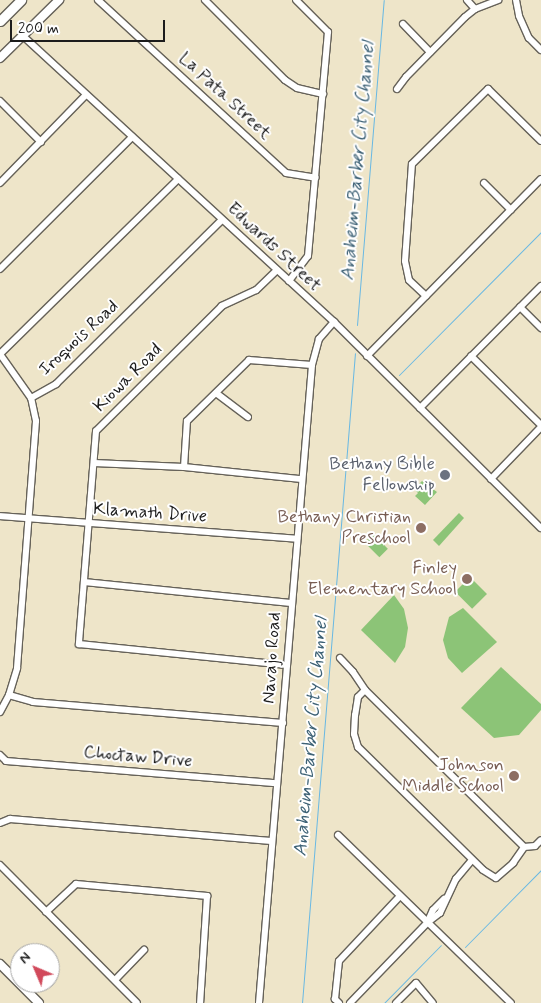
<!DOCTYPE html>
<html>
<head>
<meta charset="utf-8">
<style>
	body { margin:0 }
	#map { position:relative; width:541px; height:1003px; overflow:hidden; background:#eee5c9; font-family:Mynerve,sans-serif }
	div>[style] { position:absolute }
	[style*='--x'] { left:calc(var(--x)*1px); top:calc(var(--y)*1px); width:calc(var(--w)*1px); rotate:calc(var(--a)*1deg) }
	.green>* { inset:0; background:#8cc477; transform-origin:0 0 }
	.stream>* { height:1px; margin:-0.5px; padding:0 0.5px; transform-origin:0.5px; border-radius:0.5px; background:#68b8e3 }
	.roads { filter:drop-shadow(1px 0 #666259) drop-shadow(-1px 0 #666259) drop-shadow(0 1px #666259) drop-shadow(0 -1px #666259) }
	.minor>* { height:6px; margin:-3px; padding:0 3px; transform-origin:3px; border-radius:3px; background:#fff }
	.major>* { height:8px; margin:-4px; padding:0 4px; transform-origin:4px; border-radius:4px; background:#fff }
	.highway>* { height:9px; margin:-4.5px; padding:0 4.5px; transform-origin:4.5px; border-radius:4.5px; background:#fff }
	.dots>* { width:14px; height:14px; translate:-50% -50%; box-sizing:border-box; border:2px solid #fff; border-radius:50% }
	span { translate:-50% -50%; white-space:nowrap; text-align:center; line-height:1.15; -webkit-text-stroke:4px #fff; paint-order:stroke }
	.street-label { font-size:18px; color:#1c1c1c }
	.worship-label { font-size:18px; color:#5b616d }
	.right { translate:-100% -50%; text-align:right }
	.education-label { font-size:18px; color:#785e54 }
	.water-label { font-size:19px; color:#3e6276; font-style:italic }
	.north { position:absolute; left:10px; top:943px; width:50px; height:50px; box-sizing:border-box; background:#fff; border:1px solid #a4a4a4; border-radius:50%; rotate:315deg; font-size:14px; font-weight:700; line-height:20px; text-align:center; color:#1c1c1c }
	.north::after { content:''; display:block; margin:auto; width:18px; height:22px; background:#d1495b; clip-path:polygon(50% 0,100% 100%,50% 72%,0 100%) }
	.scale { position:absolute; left:10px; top:20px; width:155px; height:22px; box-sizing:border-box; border:2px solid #1c1c1c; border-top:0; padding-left:6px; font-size:15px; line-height:18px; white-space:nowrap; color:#1c1c1c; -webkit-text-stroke:4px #fff; paint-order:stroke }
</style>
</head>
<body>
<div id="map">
	<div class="green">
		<div style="clip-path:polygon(422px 481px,437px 492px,425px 505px,415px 496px,418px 493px,414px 489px)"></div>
		<div style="clip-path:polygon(459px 513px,464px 518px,439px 546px,433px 540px)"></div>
		<div style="left:373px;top:534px;width:21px;height:12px;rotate:45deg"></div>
		<div style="left:470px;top:577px;width:24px;height:21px;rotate:45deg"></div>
		<div style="clip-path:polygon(394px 595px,404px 609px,408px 628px,405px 647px,395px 663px,361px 630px)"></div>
		<div style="clip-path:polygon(463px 608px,497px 642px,462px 673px,448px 658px,443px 640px,449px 617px)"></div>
		<div style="clip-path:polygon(501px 667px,541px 704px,541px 710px,519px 735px,494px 738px,461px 708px)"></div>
	</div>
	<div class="stream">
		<div style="--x:357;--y:325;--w:326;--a:-85.3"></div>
		<div style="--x:399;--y:375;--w:202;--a:-45.2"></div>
		<div style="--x:465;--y:947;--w:108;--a:-45.4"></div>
		<div style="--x:302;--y:1003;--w:652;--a:-85.34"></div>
		<div style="--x:384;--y:1003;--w:81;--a:-45.5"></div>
	</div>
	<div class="roads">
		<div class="minor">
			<div style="--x:98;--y:0;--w:255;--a:42.6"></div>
			<div style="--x:286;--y:173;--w:30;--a:9"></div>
			<div style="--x:205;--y:0;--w:113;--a:45"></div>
			<div style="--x:285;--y:80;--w:14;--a:34"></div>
			<div style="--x:297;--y:88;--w:27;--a:13"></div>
			<div style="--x:467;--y:0;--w:12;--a:48"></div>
			<div style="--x:516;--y:0;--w:16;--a:79"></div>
			<div style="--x:519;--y:16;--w:24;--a:66"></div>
			<div style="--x:529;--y:38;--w:17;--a:45"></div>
			<div style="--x:403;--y:24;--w:39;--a:46"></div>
			<div style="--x:23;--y:36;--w:423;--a:42.6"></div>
			<div style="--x:334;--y:322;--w:292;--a:44.9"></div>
			<div style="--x:397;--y:89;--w:15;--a:-53"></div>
			<div style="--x:406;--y:77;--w:84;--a:-45.5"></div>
			<div style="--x:465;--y:17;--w:13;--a:-39"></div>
			<div style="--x:475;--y:9;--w:25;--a:-21"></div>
			<div style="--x:0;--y:101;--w:58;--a:45"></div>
			<div style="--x:0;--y:183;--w:123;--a:-45.7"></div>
			<div style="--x:484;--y:183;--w:38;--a:45"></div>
			<div style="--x:0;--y:269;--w:187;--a:-45"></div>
			<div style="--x:277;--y:270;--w:29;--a:136"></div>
			<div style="--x:256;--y:290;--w:38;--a:155"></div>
			<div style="--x:222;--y:306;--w:177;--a:135.2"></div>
			<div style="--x:96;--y:431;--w:214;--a:94.6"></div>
			<div style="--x:79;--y:644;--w:209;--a:5.8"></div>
			<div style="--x:289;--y:281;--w:31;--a:-53"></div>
			<div style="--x:308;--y:256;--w:225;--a:-84.9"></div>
			<div style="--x:328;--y:32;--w:45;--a:-135"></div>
			<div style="--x:426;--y:296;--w:23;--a:-137"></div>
			<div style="--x:409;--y:280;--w:19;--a:-102"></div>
			<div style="--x:405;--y:261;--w:97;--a:-85.9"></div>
			<div style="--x:412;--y:164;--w:107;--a:-44.6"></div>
			<div style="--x:488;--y:89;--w:74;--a:44.5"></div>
			<div style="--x:520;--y:307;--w:30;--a:45"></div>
			<div style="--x:367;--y:356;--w:248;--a:-45.5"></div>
			<div style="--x:471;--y:356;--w:98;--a:44.6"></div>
			<div style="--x:216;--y:393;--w:40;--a:37"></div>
			<div style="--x:31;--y:398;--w:54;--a:-125.2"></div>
			<div style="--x:0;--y:354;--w:250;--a:-44.5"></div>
			<div style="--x:420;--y:408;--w:172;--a:-45.2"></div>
			<div style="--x:94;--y:463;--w:90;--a:2.5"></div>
			<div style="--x:184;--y:467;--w:118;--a:5.9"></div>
			<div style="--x:184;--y:467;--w:46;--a:-86.3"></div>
			<div style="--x:187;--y:421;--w:87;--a:-44.5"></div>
			<div style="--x:249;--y:360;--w:63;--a:4.5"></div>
			<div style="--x:491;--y:479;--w:72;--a:-46.1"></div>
			<div style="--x:0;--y:516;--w:298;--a:4.4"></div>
			<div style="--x:84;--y:582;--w:208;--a:5.8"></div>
			<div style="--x:340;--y:658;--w:19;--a:47"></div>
			<div style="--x:353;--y:672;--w:22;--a:56"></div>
			<div style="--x:365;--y:690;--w:223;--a:44.6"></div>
			<div style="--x:365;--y:690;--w:10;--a:135"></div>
			<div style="--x:358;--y:697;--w:18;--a:99"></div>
			<div style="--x:355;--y:715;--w:19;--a:93"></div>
			<div style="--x:354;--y:734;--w:14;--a:73"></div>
			<div style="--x:358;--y:747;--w:175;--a:44.5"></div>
			<div style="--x:483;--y:870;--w:15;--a:32"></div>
			<div style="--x:496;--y:878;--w:23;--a:-41"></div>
			<div style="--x:513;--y:863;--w:19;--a:-55"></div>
			<div style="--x:524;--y:847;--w:11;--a:-5"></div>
			<div style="--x:535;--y:846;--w:8;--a:-45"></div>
			<div style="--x:9;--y:695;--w:25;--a:16"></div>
			<div style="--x:33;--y:702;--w:251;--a:4.8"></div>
			<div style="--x:0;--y:712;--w:19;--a:-62"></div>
			<div style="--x:9;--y:695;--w:28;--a:-73"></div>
			<div style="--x:17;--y:668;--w:248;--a:-85.6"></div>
			<div style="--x:36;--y:421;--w:24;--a:-102"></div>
			<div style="--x:31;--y:398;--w:29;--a:-29"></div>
			<div style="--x:56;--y:384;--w:233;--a:-44.7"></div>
			<div style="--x:0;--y:755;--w:8;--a:45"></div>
			<div style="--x:6;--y:761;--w:271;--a:4.7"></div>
			<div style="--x:0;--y:823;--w:11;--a:-22"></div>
			<div style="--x:10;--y:819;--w:262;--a:4.8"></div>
			<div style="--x:338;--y:835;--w:241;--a:44.2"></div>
			<div style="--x:0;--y:865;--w:194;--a:45.2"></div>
			<div style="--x:46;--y:912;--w:41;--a:-43"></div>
			<div style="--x:76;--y:884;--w:132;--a:5.2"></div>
			<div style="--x:207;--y:896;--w:107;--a:93.7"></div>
			<div style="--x:428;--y:921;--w:12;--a:-66"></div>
			<div style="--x:433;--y:910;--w:16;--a:-45"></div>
			<div style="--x:115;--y:980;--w:42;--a:-46"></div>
			<div style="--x:259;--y:1003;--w:640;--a:-85.25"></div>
			<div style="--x:312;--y:365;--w:27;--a:-75"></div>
			<div style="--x:319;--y:339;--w:23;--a:-49"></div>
			<div style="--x:339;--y:1003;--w:6;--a:-135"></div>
			<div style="--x:335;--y:999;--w:38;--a:-84"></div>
			<div style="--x:339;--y:961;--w:89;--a:-46.8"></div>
			<div style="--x:350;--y:1003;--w:112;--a:-46.1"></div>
			<div style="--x:428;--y:922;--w:15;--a:-37"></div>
			<div style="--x:440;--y:913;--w:38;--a:-65"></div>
			<div style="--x:456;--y:879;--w:25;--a:-50"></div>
			<div style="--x:396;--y:1003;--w:28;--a:-45"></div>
			<div style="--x:416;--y:983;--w:26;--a:50"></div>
		</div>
		<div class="major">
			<div style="--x:0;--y:58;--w:83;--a:-44.5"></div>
			<div style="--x:0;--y:964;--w:55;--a:45"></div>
		</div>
		<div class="highway">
			<div style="--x:0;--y:21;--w:30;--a:-45"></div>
		</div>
	</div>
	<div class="dots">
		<div style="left:445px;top:475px;background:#6b7280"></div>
		<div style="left:421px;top:528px;background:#8d6e63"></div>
		<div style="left:467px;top:579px;background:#8d6e63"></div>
		<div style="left:514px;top:776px;background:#8d6e63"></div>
	</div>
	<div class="street-label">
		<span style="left:225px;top:96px;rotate:43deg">La Pata Street</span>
		<span style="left:274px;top:247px;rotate:43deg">Edwards Street</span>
		<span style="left:79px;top:338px;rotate:-43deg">Iroquois Road</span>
		<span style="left:128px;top:378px;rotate:-45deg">Kiowa Road</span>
		<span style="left:150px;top:513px;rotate:4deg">Klamath Drive</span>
		<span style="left:272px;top:658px;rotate:-86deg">Navajo Road</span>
		<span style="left:138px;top:757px;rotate:5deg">Choctaw Drive</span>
	</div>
	<div class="worship-label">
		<span class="right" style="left:435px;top:475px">Bethany Bible<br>Fellowship</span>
	</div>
	<div class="education-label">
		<span class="right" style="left:411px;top:528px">Bethany Christian<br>Preschool</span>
		<span class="right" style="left:457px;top:579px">Finley<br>Elementary School</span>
		<span class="right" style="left:504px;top:776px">Johnson<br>Middle School</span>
	</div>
	<div class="water-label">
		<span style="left:358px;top:161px;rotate:-85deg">Anaheim-Barber City Channel</span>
		<span style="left:311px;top:737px;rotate:-85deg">Anaheim-Barber City Channel</span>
	</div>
	<div class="north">N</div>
	<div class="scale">200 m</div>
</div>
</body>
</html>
